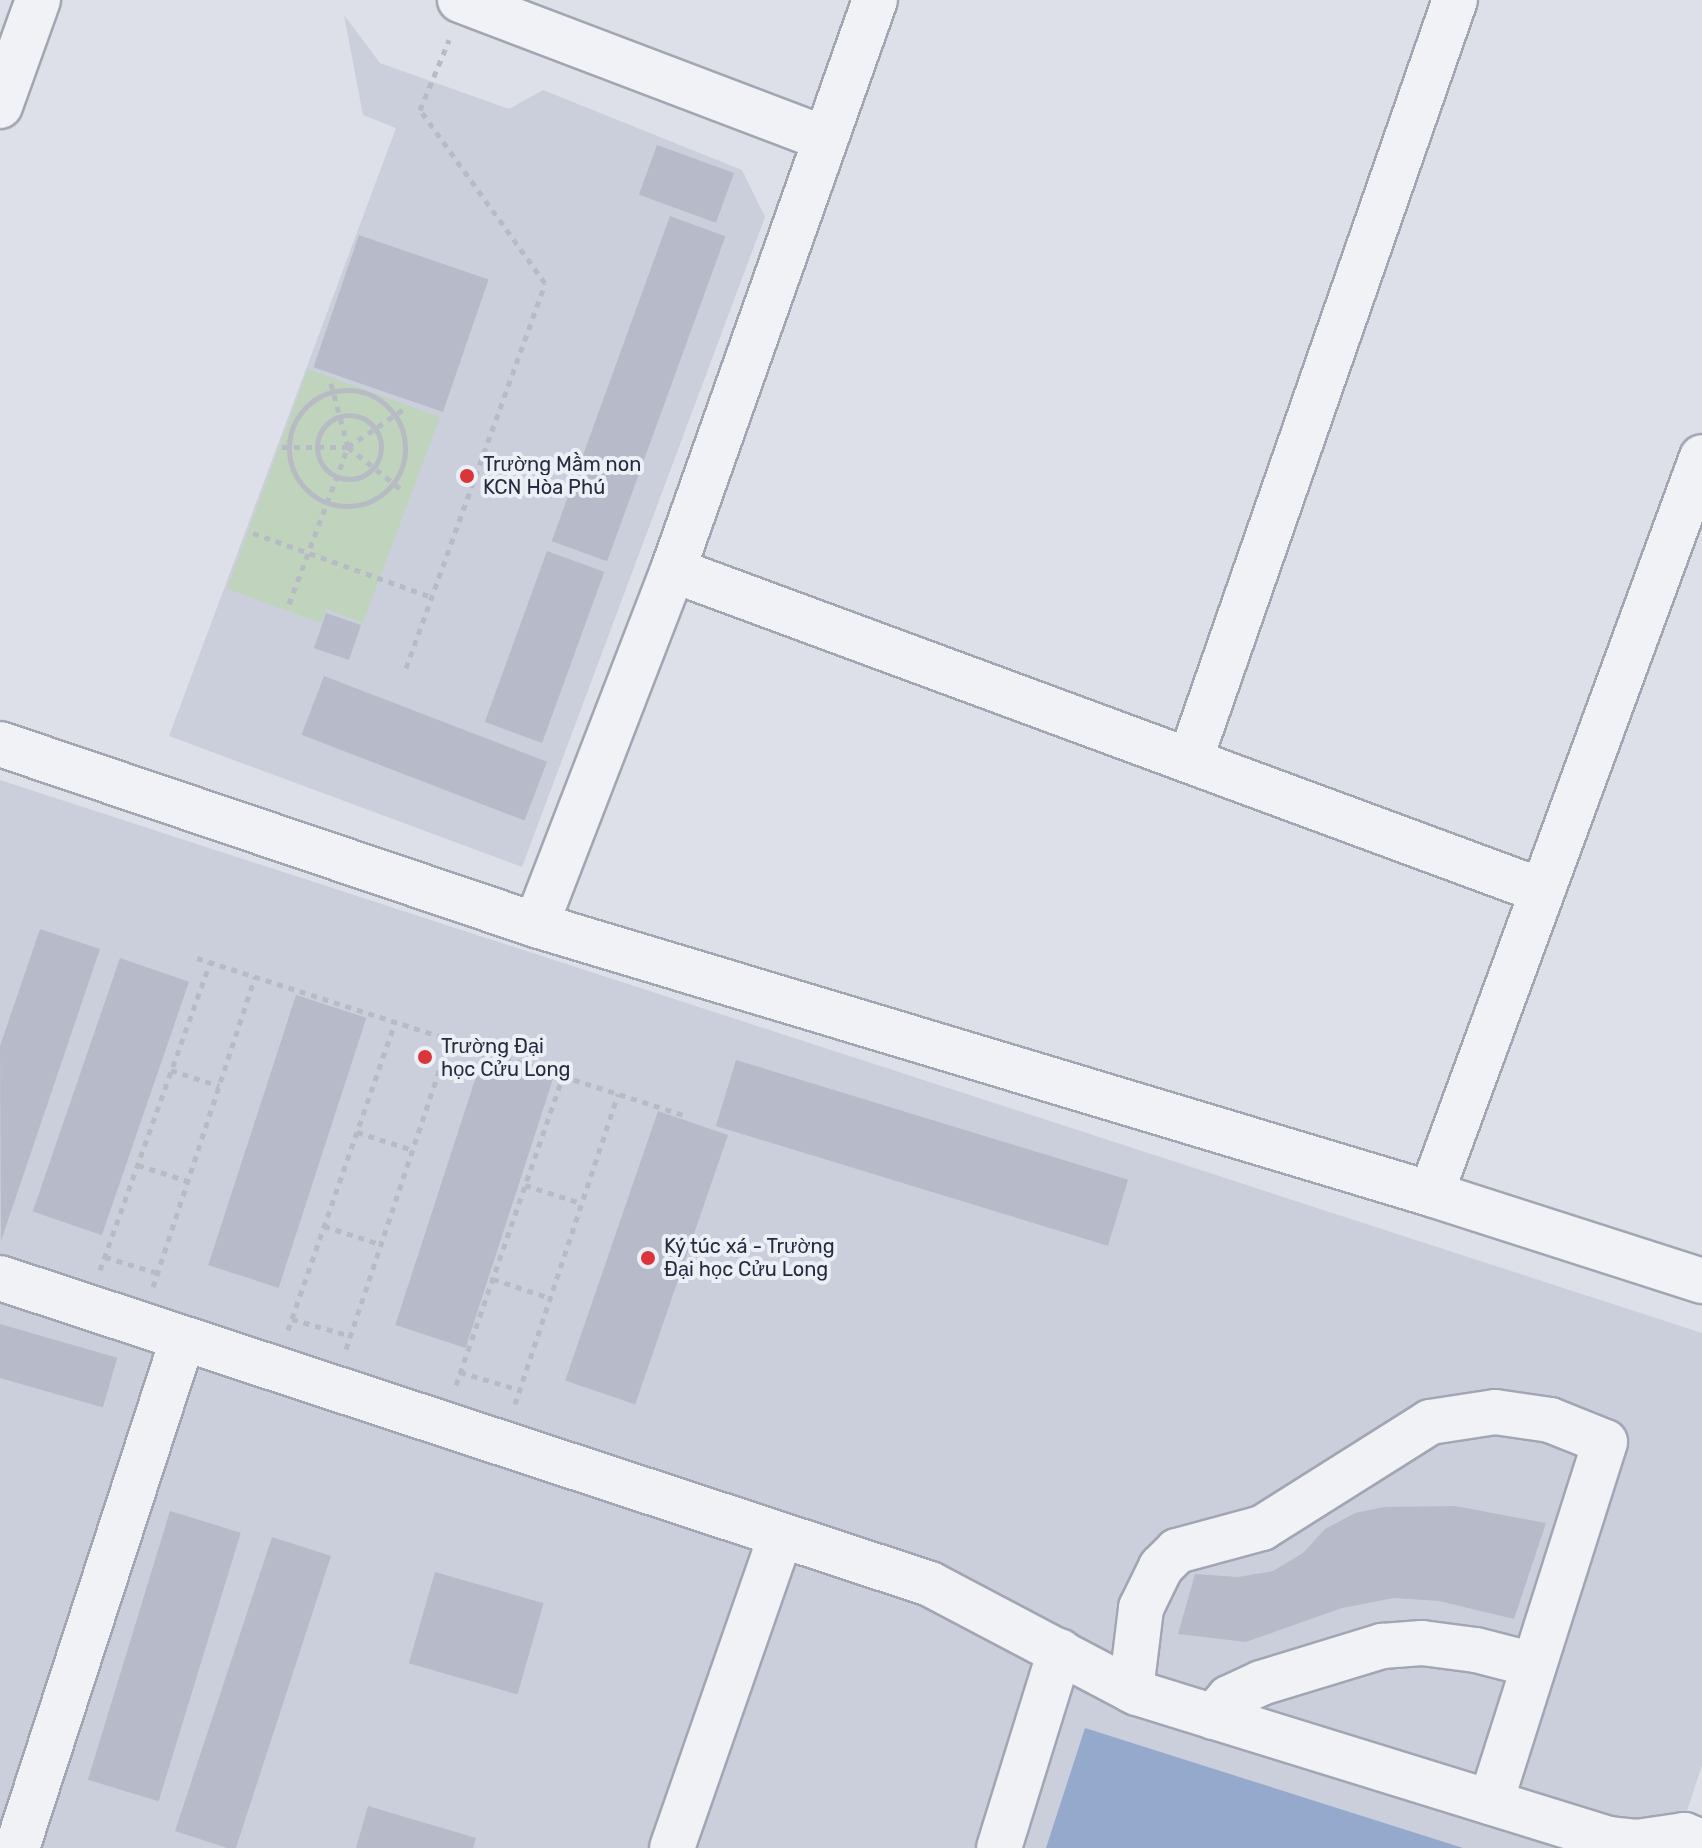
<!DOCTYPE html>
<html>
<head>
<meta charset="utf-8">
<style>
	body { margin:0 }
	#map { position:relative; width:1702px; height:1848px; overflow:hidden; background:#dde0e8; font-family:Rubik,sans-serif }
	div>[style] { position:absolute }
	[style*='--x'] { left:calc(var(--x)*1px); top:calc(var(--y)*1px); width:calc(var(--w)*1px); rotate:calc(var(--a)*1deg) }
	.built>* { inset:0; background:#cbcfdb }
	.green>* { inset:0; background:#c0d3bd }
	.water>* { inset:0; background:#94a9cc }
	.building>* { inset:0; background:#b7bbc9; transform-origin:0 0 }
	.path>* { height:5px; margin-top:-2.5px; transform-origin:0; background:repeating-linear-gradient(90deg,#b7bbc3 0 6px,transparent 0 12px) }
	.path>.ring { margin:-2.5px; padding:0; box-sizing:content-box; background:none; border:5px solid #b7bbc3; border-radius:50% }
	.roads { filter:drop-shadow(2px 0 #a2a6b2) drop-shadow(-2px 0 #a2a6b2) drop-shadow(0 2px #a2a6b2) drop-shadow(0 -2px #a2a6b2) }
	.minor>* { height:44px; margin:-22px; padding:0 22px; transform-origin:22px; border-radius:22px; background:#f0f2f6 }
	.dots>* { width:22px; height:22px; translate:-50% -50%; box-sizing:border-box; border:4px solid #edeff6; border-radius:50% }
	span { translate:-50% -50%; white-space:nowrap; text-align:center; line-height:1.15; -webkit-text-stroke:8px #edeff6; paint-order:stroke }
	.poi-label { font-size:20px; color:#252c40 }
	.left { translate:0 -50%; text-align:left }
</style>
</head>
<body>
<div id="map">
	<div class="built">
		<div style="clip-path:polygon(344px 15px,380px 63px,509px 109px,543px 90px,742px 170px,765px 217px,522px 867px,169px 736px,396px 128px,363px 115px)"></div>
		<div style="clip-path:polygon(0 780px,1702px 1333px,1702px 1765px,1675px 1848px,0 1848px)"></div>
	</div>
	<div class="green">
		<div style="clip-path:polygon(308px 369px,440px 417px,363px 623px,326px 609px,321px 623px,227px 589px)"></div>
	</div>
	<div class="water">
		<div style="clip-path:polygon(1085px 1728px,1463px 1848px,1046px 1848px)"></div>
	</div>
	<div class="building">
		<div style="left:657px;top:145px;width:82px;height:53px;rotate:20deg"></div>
		<div style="left:670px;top:216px;width:59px;height:346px;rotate:20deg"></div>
		<div style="left:359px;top:235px;width:137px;height:140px;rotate:19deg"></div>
		<div style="left:547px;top:551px;width:61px;height:182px;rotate:20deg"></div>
		<div style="left:326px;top:613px;width:37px;height:37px;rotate:19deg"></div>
		<div style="left:324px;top:676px;width:239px;height:63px;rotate:21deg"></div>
		<div style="clip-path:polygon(40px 929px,100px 949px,1px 1241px,0 1046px)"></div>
		<div style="left:120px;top:958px;width:73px;height:268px;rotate:19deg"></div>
		<div style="left:296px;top:995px;width:74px;height:284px;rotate:18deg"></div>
		<div style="left:483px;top:1055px;width:74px;height:284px;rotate:18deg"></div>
		<div style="left:736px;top:1060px;width:410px;height:69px;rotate:17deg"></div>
		<div style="left:658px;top:1111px;width:74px;height:285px;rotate:19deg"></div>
		<div style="left:0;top:1324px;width:122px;height:52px;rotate:16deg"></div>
		<div style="clip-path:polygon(1455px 1506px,1546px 1523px,1514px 1619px,1439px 1601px,1394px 1598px,1342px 1608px,1246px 1642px,1178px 1634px,1195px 1574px,1238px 1577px,1273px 1571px,1303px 1553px,1325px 1529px,1355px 1513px,1384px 1507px)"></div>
		<div style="left:170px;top:1511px;width:74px;height:281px;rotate:17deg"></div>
		<div style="clip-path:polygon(272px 1537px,331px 1556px,236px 1848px,227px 1848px,175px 1831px)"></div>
		<div style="left:435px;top:1572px;width:113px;height:95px;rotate:16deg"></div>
		<div style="clip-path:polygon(368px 1806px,476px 1838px,473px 1848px,356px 1848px)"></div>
	</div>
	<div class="path">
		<div class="ring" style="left:289px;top:390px;width:111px;height:111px"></div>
		<div class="ring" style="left:317px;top:415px;width:59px;height:59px"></div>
		<div style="--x:282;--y:447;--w:66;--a:0"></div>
		<div style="--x:348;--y:447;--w:68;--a:-34.2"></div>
		<div style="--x:348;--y:447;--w:69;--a:38.5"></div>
		<div style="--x:253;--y:533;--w:190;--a:19.7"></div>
		<div style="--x:289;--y:604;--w:168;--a:-69.4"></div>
		<div style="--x:348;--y:447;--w:69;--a:-105"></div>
		<div style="--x:406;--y:668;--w:409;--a:-70.1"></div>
		<div style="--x:545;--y:283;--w:213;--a:-125.8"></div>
		<div style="--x:420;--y:110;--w:76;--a:-67.5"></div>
		<div style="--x:197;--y:958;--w:515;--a:17.87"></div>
		<div style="--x:171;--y:1070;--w:51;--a:18.4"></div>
		<div style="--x:357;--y:1132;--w:59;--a:17.8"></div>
		<div style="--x:138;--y:1165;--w:52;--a:17.7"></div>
		<div style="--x:525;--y:1185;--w:59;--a:17.8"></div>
		<div style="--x:324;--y:1226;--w:59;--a:17.8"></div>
		<div style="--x:105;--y:1257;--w:55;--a:16.8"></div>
		<div style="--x:100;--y:1270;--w:327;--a:-70.3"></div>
		<div style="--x:493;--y:1279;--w:60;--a:18.4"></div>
		<div style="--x:153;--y:1287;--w:326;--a:-71.8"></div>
		<div style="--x:292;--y:1319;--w:61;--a:16.1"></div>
		<div style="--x:288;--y:1330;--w:326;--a:-70.8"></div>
		<div style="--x:346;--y:1349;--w:327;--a:-71.5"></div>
		<div style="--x:460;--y:1372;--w:63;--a:16.7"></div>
		<div style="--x:456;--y:1385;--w:327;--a:-70.9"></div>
		<div style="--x:515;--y:1404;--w:327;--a:-71.6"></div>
	</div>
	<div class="roads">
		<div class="minor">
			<div style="--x:460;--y:0;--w:388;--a:20.8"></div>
			<div style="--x:0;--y:106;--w:113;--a:-70.3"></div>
			<div style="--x:673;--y:570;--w:926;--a:20.27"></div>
			<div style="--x:0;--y:744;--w:566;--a:18.66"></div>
			<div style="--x:536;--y:925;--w:935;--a:16.73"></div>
			<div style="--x:1431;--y:1194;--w:285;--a:17.8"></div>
			<div style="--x:1190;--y:760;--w:805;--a:-70.78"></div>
			<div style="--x:536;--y:925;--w:381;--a:-68.9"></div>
			<div style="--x:673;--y:570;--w:605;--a:-70.49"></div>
			<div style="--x:1431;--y:1194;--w:785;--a:-69.81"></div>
			<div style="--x:0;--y:1278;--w:979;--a:18.21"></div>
			<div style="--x:930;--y:1584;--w:234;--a:27.8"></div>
			<div style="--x:1137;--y:1693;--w:494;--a:17.2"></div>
			<div style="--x:1609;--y:1839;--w:28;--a:6"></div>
			<div style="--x:1637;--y:1842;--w:48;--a:-8.5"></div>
			<div style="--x:1684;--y:1835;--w:19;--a:21"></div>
			<div style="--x:1131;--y:1690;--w:83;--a:-83"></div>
			<div style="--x:1141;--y:1608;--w:46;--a:-64"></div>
			<div style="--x:1161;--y:1567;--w:23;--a:-45"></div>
			<div style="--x:1177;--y:1551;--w:88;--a:-15.1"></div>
			<div style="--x:1262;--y:1528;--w:199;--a:-32.2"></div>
			<div style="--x:1430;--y:1422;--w:66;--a:-8.7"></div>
			<div style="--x:1495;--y:1412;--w:56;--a:8.3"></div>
			<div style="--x:1550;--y:1420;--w:59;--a:21.8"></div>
			<div style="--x:1605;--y:1442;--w:378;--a:107.6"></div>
			<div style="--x:1213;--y:1717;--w:25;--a:-50"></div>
			<div style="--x:1229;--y:1698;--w:35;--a:-25"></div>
			<div style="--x:1261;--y:1683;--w:127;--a:-17"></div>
			<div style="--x:1382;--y:1646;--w:40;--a:-4.3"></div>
			<div style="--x:1422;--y:1643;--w:54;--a:7.4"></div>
			<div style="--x:1476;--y:1650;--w:60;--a:14.5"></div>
			<div style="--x:17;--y:1848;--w:536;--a:-71.97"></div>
			<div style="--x:672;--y:1848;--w:331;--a:-70.8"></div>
			<div style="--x:999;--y:1848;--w:206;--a:-72.8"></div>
		</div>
	</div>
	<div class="dots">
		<div style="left:467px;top:476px;background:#da353b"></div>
		<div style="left:425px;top:1057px;background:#da353b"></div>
		<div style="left:648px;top:1258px;background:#da353b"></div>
	</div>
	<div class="poi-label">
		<span class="left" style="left:483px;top:476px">Trường Mầm non<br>KCN Hòa Phú</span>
		<span class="left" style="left:441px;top:1058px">Trường Đại<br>học Cửu Long</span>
		<span class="left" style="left:664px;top:1258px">Ký túc xá - Trường<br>Đại học Cửu Long</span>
	</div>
</div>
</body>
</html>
